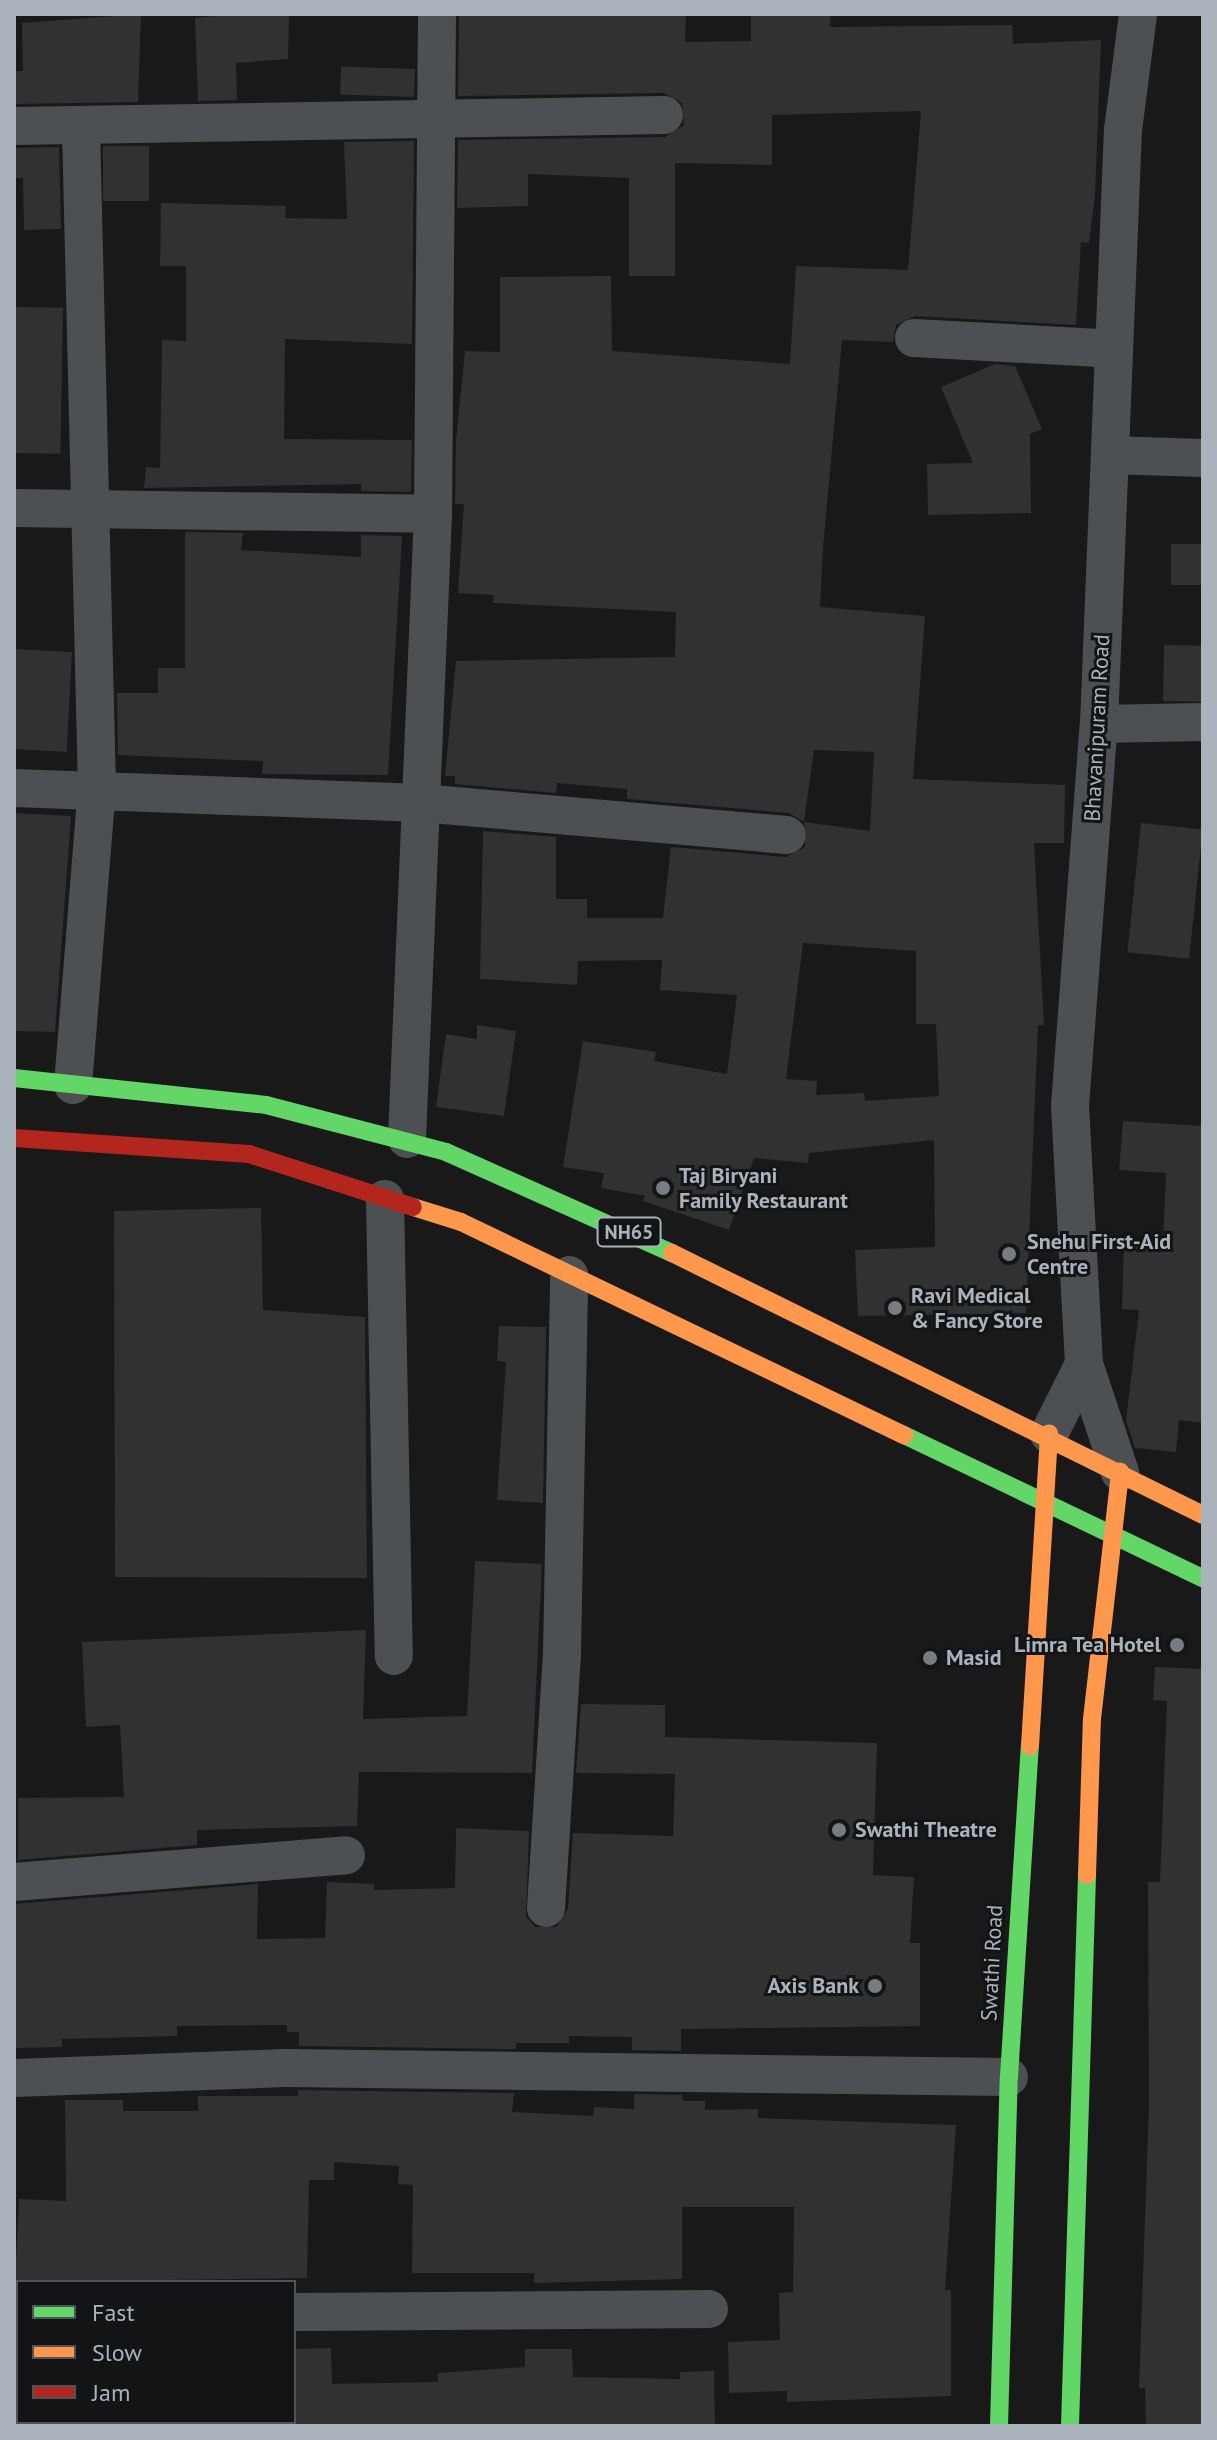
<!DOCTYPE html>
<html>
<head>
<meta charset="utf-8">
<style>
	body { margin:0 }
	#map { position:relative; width:1217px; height:2440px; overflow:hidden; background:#19191a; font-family:"PT Sans",sans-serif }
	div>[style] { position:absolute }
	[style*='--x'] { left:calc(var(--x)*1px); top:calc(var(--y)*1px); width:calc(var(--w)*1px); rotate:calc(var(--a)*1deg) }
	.building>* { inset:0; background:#313132; transform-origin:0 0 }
	.street>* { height:38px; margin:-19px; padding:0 19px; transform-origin:19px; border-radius:19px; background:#4d5053 }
	.fast>* { height:18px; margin:-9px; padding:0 9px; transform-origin:9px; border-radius:9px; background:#63d668 }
	.slow>* { height:18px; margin:-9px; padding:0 9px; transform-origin:9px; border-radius:9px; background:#ff974d }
	.jam>* { height:18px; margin:-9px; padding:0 9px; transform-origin:9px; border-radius:9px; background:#b3261e }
	.dots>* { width:22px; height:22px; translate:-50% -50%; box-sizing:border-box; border:4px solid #131416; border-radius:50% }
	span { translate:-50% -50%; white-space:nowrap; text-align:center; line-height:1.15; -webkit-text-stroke:6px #131416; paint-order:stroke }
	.shield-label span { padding:2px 6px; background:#131416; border:2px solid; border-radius:6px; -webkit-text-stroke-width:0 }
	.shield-label { font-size:20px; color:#aab2bb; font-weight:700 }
	.street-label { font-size:22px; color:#aab2bb }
	.poi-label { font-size:22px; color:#aab2bb; font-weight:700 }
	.left { translate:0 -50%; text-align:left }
	.right { translate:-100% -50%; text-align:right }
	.frame { position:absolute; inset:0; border:16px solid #aab2bb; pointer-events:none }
	.legend { position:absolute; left:16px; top:2280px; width:280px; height:144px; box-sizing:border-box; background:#131416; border:2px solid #4f5358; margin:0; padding:10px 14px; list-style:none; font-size:24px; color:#aab2bb }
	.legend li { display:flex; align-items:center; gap:16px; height:40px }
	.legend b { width:40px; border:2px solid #4f5358 }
</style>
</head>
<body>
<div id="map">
	<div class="building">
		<div style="clip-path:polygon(141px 14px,138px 102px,14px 104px,14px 71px,23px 71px,22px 23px)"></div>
		<div style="clip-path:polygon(239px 14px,289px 14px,288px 59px,236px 63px,237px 100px,198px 101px,195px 18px)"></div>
		<div style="clip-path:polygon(evenodd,459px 14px,686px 14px,685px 42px,751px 41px,751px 14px,831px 14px,830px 27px,1012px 25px,1013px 44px,1101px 40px,1095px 195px,1089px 243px,1081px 242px,1076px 325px,915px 316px,896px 325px,893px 342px,842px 340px,823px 548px,820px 607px,925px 616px,913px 779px,1065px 785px,1064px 843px,1034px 843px,1044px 1025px,1038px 1025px,1026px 1313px,858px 1316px,855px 1250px,935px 1247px,934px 1140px,809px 1153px,808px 1163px,754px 1158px,729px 1230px,643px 1201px,645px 1196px,601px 1188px,604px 1173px,563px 1167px,583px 1041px,656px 1052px,654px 1061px,727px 1074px,737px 995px,660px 990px,662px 960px,578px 961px,577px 985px,480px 979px,483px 831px,556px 837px,556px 899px,587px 899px,587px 918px,663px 918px,671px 847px,786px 857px,805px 847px,804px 822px,870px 831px,874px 752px,814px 750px,804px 822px,789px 813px,627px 799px,627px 789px,557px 783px,556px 793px,455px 784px,455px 776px,445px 776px,456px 661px,675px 657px,676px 612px,493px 603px,494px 595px,458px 593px,464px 504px,455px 504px,456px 440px,465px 351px,500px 352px,500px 277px,611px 276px,612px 351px,790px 364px,796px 266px,908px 270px,921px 111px,772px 115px,772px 165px,675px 163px,675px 276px,629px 276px,629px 178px,528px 174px,528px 206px,457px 208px,458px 140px,665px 137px,684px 125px,682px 103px,664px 93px,458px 96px,459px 14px,803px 943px,916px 951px,916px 1024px,936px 1024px,939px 1096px,865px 1101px,864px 1093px,816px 1095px,817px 1081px,786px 1079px,803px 943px)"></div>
		<div style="left:415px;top:69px;width:28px;height:74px;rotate:92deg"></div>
		<div style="clip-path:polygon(414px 141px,412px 344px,285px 339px,284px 439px,412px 440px,411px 492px,361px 491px,361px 484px,144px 488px,146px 467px,160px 468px,162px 340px,186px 341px,186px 266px,160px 266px,161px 203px,286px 206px,285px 218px,347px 219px,344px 142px)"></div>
		<div style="left:103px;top:146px;width:46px;height:55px"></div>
		<div style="clip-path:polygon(59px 147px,61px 229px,24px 230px,23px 178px,14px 178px,14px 148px)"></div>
		<div style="left:14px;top:307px;width:49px;height:146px;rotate:1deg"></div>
		<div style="clip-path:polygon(995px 364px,1015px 366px,1042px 429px,1030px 434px,1031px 513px,928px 515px,927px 464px,973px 463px,941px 387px)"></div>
		<div style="clip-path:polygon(185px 532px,243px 533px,241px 550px,361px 557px,361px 535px,402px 536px,388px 775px,262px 774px,263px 761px,118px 755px,117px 693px,158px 693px,158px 668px,185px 668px)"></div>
		<div style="left:1203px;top:544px;width:41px;height:32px;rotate:90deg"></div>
		<div style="left:1164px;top:645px;width:39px;height:56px;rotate:1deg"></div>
		<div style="left:14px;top:649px;width:58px;height:100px;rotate:3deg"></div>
		<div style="clip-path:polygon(14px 813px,71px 816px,55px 1032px,14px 1031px)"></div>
		<div style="left:1141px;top:823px;width:62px;height:130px;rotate:6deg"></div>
		<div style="clip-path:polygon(477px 1025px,516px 1031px,504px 1116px,436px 1107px,446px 1034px,477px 1039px)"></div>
		<div style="clip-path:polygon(1123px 1121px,1203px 1126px,1203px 1423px,1179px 1420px,1176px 1452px,1135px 1448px,1126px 1421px,1139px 1310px,1122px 1309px,1124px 1241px,1163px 1242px,1166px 1173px,1119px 1170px)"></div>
		<div style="clip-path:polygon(261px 1208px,263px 1310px,365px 1317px,367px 1578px,115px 1577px,114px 1211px)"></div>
		<div style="clip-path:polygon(499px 1326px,546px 1327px,543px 1503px,497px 1500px,506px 1362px,497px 1361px)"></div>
		<div style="clip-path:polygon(475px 1561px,542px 1564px,532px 1773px,359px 1772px,357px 1826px,197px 1830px,197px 1845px,18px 1860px,18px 1798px,124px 1797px,120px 1725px,86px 1727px,82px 1642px,366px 1630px,363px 1719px,467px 1716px)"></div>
		<div style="clip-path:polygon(1155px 1667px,1203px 1669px,1203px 2426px,1146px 2426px,1145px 2388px,1139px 2388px,1149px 2105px,1148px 1882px,1160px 1882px,1167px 1701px,1153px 1700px)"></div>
		<div style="clip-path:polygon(581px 1704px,665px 1705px,665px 1737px,877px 1743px,873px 1875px,914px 1877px,910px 1943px,920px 1943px,920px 2026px,681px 2029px,681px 2051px,632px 2050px,632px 2037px,569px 2036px,569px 2043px,516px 2043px,516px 2049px,299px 2046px,299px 2032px,287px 2032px,287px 2025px,177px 2026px,177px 2036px,62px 2039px,62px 2047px,14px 2048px,14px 1904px,258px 1884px,257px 1939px,325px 1938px,327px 1882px,374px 1884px,374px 1890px,455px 1888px,456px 1828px,529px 1831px,526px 1917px,535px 1927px,556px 1927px,568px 1909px,573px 1833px,673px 1836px,675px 1774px,576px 1773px)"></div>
		<div style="clip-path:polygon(298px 2090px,514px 2093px,512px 2112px,593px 2116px,594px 2107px,634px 2109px,634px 2094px,682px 2095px,683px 2101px,705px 2101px,705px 2110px,758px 2109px,758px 2118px,956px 2125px,945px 2290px,951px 2290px,951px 2396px,787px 2402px,787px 2391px,729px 2393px,728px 2342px,780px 2340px,779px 2293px,793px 2292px,794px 2207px,682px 2207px,682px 2279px,534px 2283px,534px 2273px,412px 2273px,413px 2185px,398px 2184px,399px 2166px,334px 2162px,334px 2180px,309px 2180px,307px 2278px,15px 2282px,19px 2199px,66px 2201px,65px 2100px,123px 2100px,123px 2111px,198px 2111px,198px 2096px,298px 2096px)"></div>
		<div style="clip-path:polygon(331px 2348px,332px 2384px,438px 2382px,438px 2373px,525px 2367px,525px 2349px,572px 2349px,573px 2377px,680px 2379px,680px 2372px,714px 2371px,715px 2426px,294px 2426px,294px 2349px)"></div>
	</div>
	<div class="street">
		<div style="--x:14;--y:126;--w:650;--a:-0.97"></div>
		<div style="--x:914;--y:338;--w:200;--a:3.1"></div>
		<div style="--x:1110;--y:455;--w:93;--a:1.8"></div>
		<div style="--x:14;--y:508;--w:419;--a:0.8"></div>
		<div style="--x:1099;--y:724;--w:104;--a:-1.1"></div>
		<div style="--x:14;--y:788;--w:407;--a:2.1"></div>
		<div style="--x:421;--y:803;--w:367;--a:5"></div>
		<div style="--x:73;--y:1085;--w:298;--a:-85.4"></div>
		<div style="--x:97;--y:788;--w:659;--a:-91.39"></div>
		<div style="--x:407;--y:1139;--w:626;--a:-87.62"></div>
		<div style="--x:433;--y:514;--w:500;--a:-89.54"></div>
		<div style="--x:385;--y:1199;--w:457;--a:88.9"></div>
		<div style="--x:1084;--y:1364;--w:114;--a:71.6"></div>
		<div style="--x:1049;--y:1434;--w:78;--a:-63.4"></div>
		<div style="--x:1084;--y:1364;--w:258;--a:-93.1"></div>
		<div style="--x:1070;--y:1106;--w:383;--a:-85.7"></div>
		<div style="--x:1099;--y:724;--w:594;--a:-87.69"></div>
		<div style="--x:1123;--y:130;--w:117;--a:-82.6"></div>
		<div style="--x:14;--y:1882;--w:333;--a:-4.6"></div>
		<div style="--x:546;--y:1908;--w:256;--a:-86.4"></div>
		<div style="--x:562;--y:1652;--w:377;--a:-88.9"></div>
		<div style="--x:14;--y:2078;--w:270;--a:-2.1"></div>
		<div style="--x:284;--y:2068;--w:725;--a:0.71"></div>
		<div style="--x:294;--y:2312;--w:415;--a:-0.4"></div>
		<div style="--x:14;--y:2315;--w:4;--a:0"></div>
	</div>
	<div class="fast">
		<div style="--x:14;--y:1078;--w:253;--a:6.1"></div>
		<div style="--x:266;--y:1105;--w:186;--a:14.6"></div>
		<div style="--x:446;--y:1152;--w:248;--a:24.1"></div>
		<div style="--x:904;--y:1435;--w:331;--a:25.6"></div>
		<div style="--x:999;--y:2426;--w:349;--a:-88.4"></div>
		<div style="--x:1009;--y:2077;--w:332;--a:-86.4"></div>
		<div style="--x:1070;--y:2426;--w:551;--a:-88.23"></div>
	</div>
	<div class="slow">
		<div style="--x:413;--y:1207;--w:50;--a:17.4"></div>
		<div style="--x:461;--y:1222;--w:492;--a:25.7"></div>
		<div style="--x:672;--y:1253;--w:592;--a:26.26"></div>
		<div style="--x:1030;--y:1746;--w:313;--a:-86.5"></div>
		<div style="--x:1087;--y:1875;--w:156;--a:-88.2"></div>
		<div style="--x:1092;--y:1719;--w:249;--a:-83.5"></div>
	</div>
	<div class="jam">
		<div style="--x:14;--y:1138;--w:236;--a:3.9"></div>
		<div style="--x:249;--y:1154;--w:172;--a:17.9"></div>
	</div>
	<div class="dots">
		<div style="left:663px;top:1188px;background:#777c83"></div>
		<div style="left:1009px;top:1254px;background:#777c83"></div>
		<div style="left:895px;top:1308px;background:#777c83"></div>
		<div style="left:1177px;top:1645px;background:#777c83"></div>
		<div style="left:930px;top:1658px;background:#777c83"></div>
		<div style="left:839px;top:1830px;background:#777c83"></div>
		<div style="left:875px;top:1986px;background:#777c83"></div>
	</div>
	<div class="shield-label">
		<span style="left:629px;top:1232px">NH65</span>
	</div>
	<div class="street-label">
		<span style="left:1097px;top:728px;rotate:-87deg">Bhavanipuram Road</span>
		<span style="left:992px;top:1963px;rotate:-87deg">Swathi Road</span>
	</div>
	<div class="poi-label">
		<span class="left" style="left:679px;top:1188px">Taj Biryani<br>Family Restaurant</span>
		<span class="left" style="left:1027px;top:1254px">Snehu First-Aid<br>Centre</span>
		<span class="left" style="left:911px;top:1308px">Ravi Medical<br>&amp; Fancy Store</span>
		<span class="right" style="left:1161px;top:1645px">Limra Tea Hotel</span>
		<span class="left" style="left:946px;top:1658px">Masid</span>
		<span class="left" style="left:855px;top:1830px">Swathi Theatre</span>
		<span class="right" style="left:859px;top:1986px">Axis Bank</span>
	</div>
	<div class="frame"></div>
	<ul class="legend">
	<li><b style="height:10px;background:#63d668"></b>Fast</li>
	<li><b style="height:10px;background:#ff974d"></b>Slow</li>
	<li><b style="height:10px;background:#b3261e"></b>Jam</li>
	</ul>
</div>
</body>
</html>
